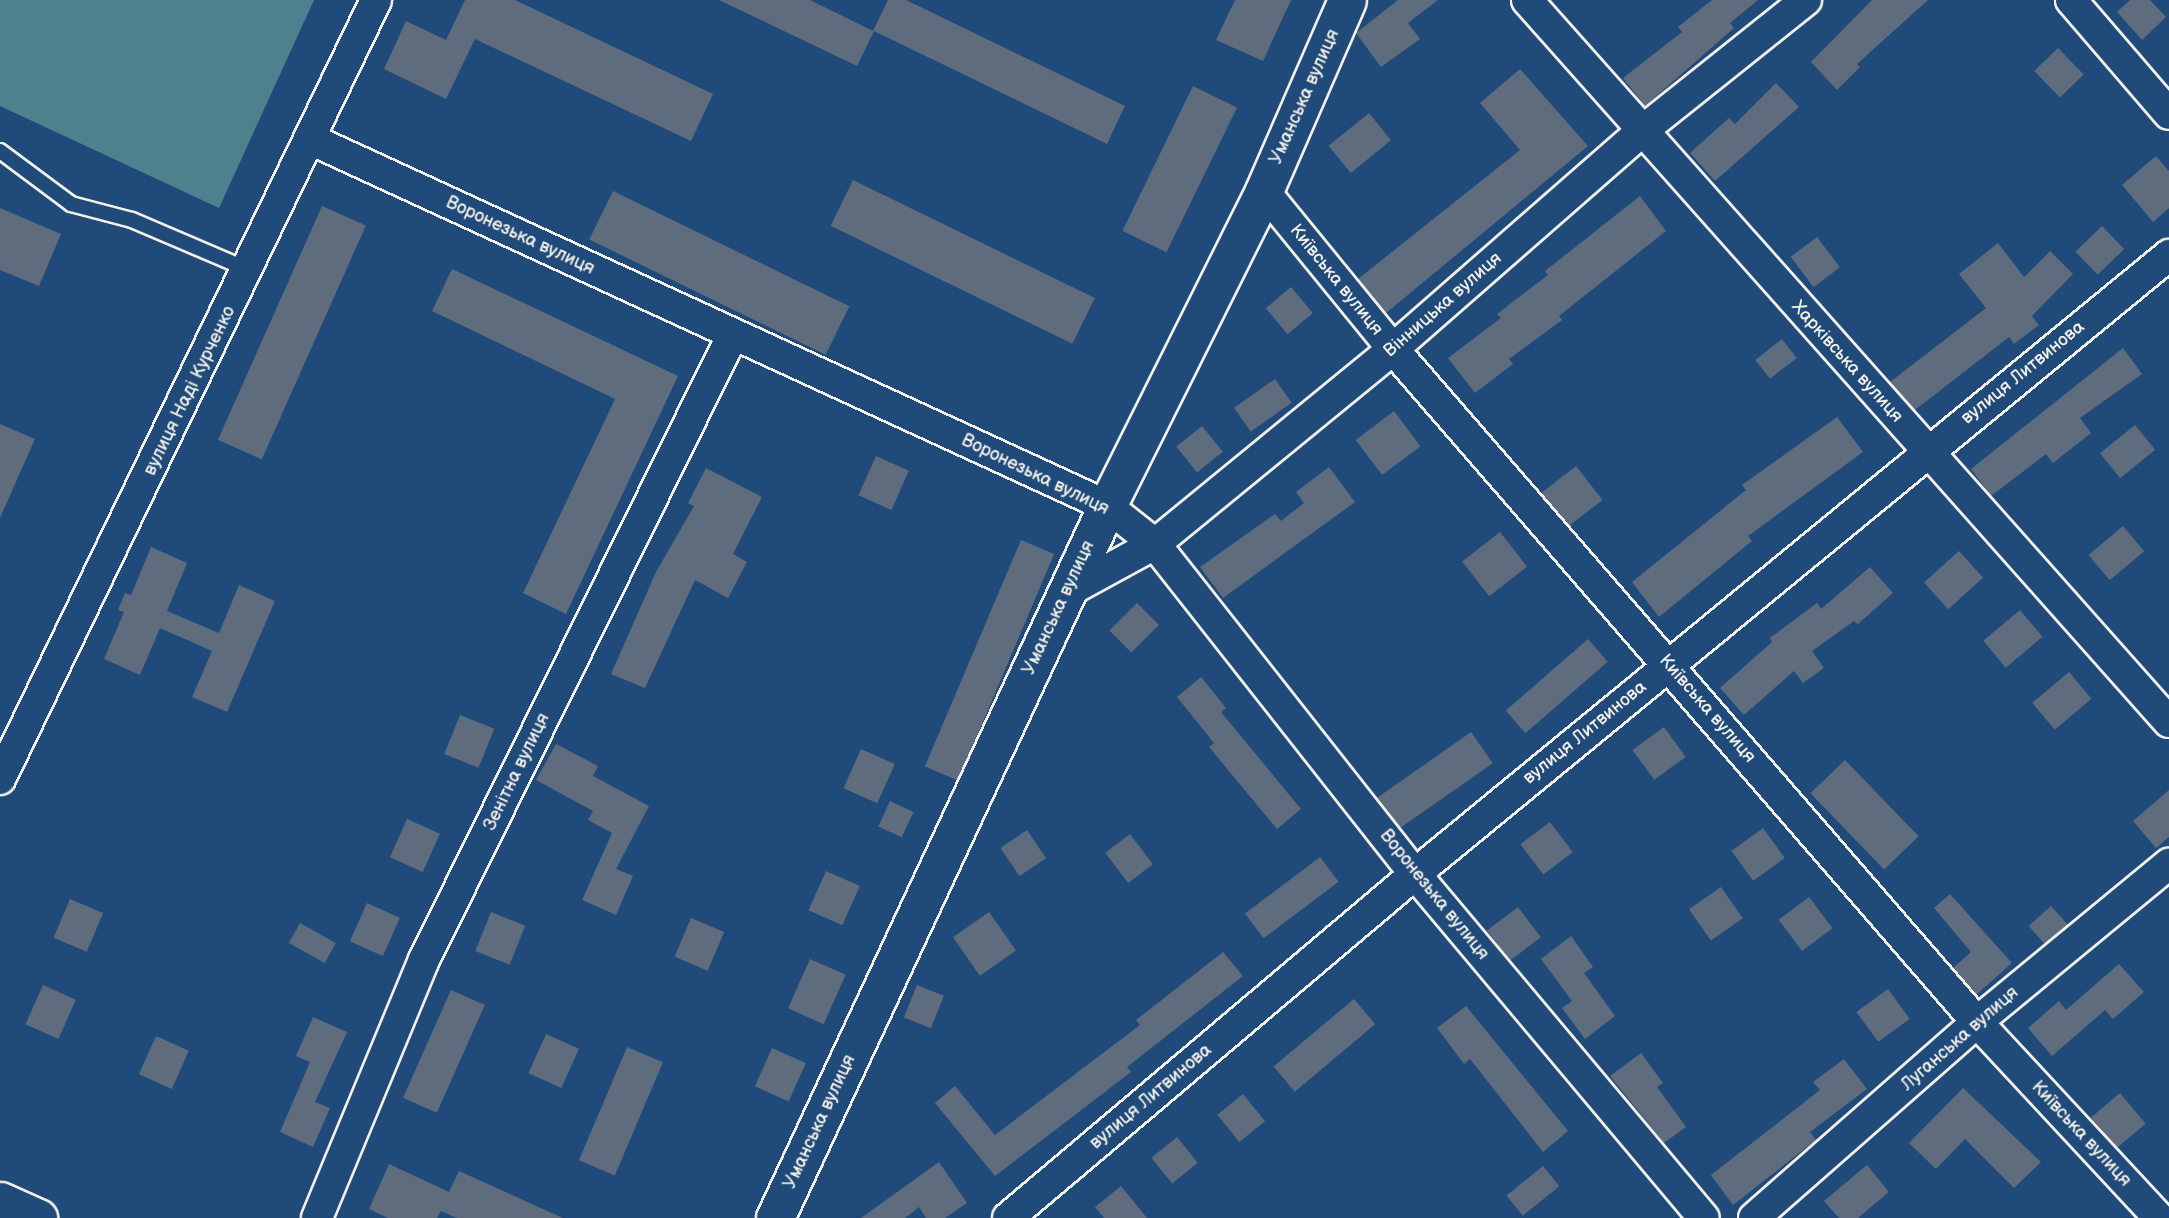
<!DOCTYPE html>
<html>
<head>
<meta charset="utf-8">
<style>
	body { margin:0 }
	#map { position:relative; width:2169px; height:1218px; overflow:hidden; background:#1f4a7a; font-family:"Balsamiq Sans",sans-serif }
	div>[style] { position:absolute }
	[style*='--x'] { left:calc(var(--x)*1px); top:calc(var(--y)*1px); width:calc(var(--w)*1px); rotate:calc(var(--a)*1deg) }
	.green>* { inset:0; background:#4d818d }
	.building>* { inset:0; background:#5e6c7e; transform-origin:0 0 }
	.roads { filter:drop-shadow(2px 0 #f4f1e8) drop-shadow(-2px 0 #f4f1e8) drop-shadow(0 2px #f4f1e8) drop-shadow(0 -2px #f4f1e8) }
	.service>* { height:14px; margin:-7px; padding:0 7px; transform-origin:7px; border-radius:7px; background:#1f4a7a }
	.minor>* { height:30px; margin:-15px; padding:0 15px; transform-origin:15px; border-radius:15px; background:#1f4a7a }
	.tertiary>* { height:37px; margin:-18.5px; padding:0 18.5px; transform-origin:18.5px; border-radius:18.5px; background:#1f4a7a }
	span { translate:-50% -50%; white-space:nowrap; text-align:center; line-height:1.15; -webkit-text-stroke:6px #1f4a7a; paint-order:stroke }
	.street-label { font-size:18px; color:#f4f1e8 }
</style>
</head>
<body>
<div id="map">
	<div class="green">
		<div style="clip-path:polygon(0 0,314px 0,219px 208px,0 106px)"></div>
	</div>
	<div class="building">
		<div style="clip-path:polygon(465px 0,515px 0,713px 94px,691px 141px,475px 39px,446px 99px,384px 69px,406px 21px,446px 40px)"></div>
		<div style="clip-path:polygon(719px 0,810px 0,873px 31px,888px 0,906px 0,1125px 106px,1107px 144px,874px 31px,857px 66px)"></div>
		<div style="clip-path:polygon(1235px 0,1291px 0,1263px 61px,1216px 40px)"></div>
		<div style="clip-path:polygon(1398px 0,1438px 0,1408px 23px,1420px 39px,1381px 67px,1356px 33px)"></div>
		<div style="clip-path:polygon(1712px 0,1758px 0,1730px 23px,1734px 28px,1645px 106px,1623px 78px,1682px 32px,1678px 27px)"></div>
		<div style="clip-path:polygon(1872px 0,1928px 0,1857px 64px,1860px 67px,1837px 90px,1811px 62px)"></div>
		<div style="clip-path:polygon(2130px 0,2150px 0,2166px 17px,2142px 40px,2117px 12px)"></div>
		<div style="left:2058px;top:48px;width:37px;height:33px;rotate:46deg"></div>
		<div style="clip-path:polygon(1520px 69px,1588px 146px,1386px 313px,1358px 279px,1520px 150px,1480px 103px)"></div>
		<div style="clip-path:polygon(1776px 83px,1799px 107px,1715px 181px,1690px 153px,1729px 118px,1735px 124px)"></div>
		<div style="left:1193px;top:86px;width:49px;height:161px;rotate:26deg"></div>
		<div style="left:1369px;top:113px;width:35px;height:52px;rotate:51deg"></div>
		<div style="clip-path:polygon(2156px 156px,2169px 171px,2169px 208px,2153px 222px,2122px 185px)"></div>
		<div style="left:853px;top:180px;width:269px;height:51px;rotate:26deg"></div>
		<div style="left:613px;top:191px;width:263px;height:54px;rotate:26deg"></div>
		<div style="clip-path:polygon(1640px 196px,1666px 231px,1559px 316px,1562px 320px,1509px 359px,1513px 364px,1475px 393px,1448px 358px,1501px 318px,1497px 314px,1548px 275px,1545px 271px)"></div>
		<div style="left:322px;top:206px;width:48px;height:256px;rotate:24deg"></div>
		<div style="clip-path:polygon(0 208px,61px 234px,39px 286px,0 270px)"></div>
		<div style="left:2102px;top:226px;width:32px;height:37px;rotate:46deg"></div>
		<div style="left:1817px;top:237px;width:38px;height:33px;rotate:53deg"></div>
		<div style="clip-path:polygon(1998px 243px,2024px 277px,2050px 251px,2073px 274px,2032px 316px,2039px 325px,2014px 344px,2009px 337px,1915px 410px,1890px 382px,1986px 308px,1959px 274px)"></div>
		<div style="clip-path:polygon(452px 269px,678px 376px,566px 614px,523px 593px,615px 399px,432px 311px)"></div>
		<div style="left:1291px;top:287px;width:34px;height:33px;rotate:50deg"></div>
		<div style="left:1782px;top:339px;width:24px;height:34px;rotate:52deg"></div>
		<div style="clip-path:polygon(2123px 348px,2142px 374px,2080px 418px,2091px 433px,2053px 463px,2046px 454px,1991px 496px,1971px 469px)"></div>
		<div style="left:1275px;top:379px;width:29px;height:50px;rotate:55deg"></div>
		<div style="left:1394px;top:411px;width:44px;height:48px;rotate:53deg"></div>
		<div style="clip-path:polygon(1837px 417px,1863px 452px,1748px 536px,1752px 541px,1659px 617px,1632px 582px,1746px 490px,1742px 485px)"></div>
		<div style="clip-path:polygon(0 424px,35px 439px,0 518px)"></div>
		<div style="left:2135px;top:425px;width:32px;height:45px;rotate:51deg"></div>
		<div style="left:1202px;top:426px;width:33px;height:33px;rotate:51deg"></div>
		<div style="left:876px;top:456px;width:36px;height:43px;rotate:24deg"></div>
		<div style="left:1576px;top:466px;width:43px;height:44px;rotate:52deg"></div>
		<div style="clip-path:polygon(1329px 467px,1355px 502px,1223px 598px,1200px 567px,1275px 514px,1281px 521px,1304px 503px,1296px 492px)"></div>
		<div style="clip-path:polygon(706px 468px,762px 497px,733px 554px,747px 562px,728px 598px,695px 580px,645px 688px,611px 674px,656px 572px,694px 506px,688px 503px)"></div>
		<div style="left:2123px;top:526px;width:33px;height:45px;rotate:50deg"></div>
		<div style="left:1500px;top:532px;width:44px;height:48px;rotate:52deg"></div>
		<div style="left:1021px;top:540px;width:36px;height:246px;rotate:23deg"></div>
		<div style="clip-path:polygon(151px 547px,187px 563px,167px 611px,219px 633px,239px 585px,275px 601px,227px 712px,192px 697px,212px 651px,160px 628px,140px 675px,104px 659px,124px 612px,118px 610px,125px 593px,131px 595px)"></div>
		<div style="left:1959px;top:551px;width:36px;height:47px;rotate:48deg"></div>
		<div style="clip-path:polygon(1870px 567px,1893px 593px,1858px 624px,1854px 621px,1812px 651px,1824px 668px,1803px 683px,1794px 671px,1744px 715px,1720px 688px,1772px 642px,1770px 638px,1817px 603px,1821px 609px)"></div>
		<div style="left:1137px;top:603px;width:31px;height:39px;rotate:45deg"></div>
		<div style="left:2020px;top:610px;width:35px;height:48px;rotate:50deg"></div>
		<div style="left:1588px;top:639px;width:30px;height:109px;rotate:49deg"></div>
		<div style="left:2069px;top:672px;width:35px;height:48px;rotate:50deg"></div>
		<div style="clip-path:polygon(1201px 677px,1226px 708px,1221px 712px,1301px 809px,1277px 829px,1209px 747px,1214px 743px,1177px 697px)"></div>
		<div style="left:460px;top:715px;width:37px;height:42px;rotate:22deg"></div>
		<div style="left:1664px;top:727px;width:37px;height:39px;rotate:54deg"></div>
		<div style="left:1471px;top:732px;width:38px;height:114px;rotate:55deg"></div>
		<div style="clip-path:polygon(556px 744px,598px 766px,593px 776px,649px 806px,616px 869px,633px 876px,616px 915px,582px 900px,612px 833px,588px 820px,593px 811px,536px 780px)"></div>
		<div style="left:861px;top:749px;width:37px;height:43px;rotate:24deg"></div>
		<div style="left:1845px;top:760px;width:106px;height:48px;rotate:46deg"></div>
		<div style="clip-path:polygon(2169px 790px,2169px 837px,2156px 848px,2133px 821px)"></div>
		<div style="left:890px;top:801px;width:26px;height:28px;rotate:25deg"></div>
		<div style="left:407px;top:819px;width:36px;height:42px;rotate:24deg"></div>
		<div style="left:1550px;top:822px;width:38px;height:37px;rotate:53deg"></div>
		<div style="left:1763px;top:828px;width:37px;height:39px;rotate:54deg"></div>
		<div style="left:1027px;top:830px;width:34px;height:32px;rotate:56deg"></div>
		<div style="left:1130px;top:834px;width:38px;height:31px;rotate:53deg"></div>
		<div style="left:1320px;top:857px;width:31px;height:94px;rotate:53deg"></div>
		<div style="left:826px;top:871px;width:37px;height:43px;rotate:24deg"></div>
		<div style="left:1721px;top:887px;width:38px;height:39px;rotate:55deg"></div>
		<div style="clip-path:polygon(1950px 894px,2012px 963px,1976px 995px,1953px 968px,1971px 952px,1934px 908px)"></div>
		<div style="left:1809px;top:897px;width:39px;height:38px;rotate:53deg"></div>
		<div style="left:70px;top:899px;width:36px;height:42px;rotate:23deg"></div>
		<div style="left:367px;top:903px;width:36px;height:42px;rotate:24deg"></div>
		<div style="left:2051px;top:906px;width:25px;height:30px;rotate:48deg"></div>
		<div style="left:1518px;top:907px;width:38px;height:39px;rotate:53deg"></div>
		<div style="left:491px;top:912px;width:37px;height:42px;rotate:22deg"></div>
		<div style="left:989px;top:912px;width:47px;height:44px;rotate:55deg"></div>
		<div style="left:691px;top:918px;width:36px;height:42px;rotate:23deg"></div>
		<div style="left:300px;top:923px;width:41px;height:23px;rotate:29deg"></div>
		<div style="clip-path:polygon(1571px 936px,1593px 967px,1584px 973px,1615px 1016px,1585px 1039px,1562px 1008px,1572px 1001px,1541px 959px)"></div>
		<div style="clip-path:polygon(1223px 952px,1243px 976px,1127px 1067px,1131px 1072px,995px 1176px,935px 1103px,955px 1086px,995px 1135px,1140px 1025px,1136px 1020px)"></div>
		<div style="left:810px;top:959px;width:39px;height:54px;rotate:24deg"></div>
		<div style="clip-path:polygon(2119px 964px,2144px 992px,2113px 1019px,2105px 1010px,2052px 1056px,2028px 1028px,2059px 1001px,2066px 1010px)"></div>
		<div style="left:43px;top:985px;width:36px;height:43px;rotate:24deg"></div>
		<div style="left:917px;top:985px;width:29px;height:35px;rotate:22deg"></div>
		<div style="left:1888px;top:989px;width:37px;height:39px;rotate:54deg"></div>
		<div style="left:451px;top:990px;width:37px;height:118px;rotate:24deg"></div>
		<div style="left:1354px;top:999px;width:33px;height:105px;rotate:50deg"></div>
		<div style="clip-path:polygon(1466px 1006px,1568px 1131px,1543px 1152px,1470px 1059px,1464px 1064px,1437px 1028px)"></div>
		<div style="clip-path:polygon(313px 1017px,347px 1032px,315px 1102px,330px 1108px,313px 1147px,280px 1132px,310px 1062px,296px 1056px)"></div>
		<div style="left:546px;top:1034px;width:36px;height:43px;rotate:24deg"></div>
		<div style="left:156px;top:1036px;width:36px;height:42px;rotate:24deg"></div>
		<div style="left:627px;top:1047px;width:39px;height:123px;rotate:23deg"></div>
		<div style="left:772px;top:1048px;width:37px;height:42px;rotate:24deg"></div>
		<div style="clip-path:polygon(1641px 1053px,1663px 1083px,1657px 1087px,1686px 1127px,1664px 1143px,1610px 1076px)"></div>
		<div style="clip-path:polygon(1844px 1059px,1867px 1089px,1810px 1132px,1816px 1140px,1733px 1205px,1711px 1175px,1820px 1090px,1813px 1082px)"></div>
		<div style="clip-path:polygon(1963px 1088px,2041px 1162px,2014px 1188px,1965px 1139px,1936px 1169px,1909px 1143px)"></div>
		<div style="left:2120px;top:1093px;width:40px;height:38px;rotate:50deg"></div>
		<div style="left:1243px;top:1094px;width:35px;height:33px;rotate:51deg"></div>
		<div style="left:1177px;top:1137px;width:33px;height:33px;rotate:51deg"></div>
		<div style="clip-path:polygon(939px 1162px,967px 1203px,945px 1218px,926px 1218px,919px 1207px,905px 1218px,861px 1218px)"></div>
		<div style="clip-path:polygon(389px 1164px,449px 1192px,459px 1171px,563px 1218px,457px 1218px,441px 1211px,437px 1218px,388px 1218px,369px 1209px)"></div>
		<div style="clip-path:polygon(1867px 1165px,1889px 1192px,1858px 1218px,1839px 1218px,1824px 1201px)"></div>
		<div style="left:1543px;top:1166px;width:26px;height:47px;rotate:51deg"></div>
		<div style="clip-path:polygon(1121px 1186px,1147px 1218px,1104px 1218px,1095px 1207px)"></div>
	</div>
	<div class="roads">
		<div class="service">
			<div style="--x:0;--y:151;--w:89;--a:36.7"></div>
			<div style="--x:71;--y:204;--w:63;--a:14.7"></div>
			<div style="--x:132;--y:220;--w:127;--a:23.1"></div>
		</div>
		<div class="minor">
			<div style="--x:1527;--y:0;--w:966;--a:48.36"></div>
			<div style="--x:2071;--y:0;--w:150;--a:49.3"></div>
			<div style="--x:310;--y:139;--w:877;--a:24.72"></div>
			<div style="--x:1107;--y:506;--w:61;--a:38.4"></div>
			<div style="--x:1155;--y:544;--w:420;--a:51.8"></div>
			<div style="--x:1415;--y:874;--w:449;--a:50"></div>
			<div style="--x:1264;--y:191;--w:204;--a:50.8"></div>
			<div style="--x:1393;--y:349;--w:891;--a:49.05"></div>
			<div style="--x:1977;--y:1022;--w:267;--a:47.1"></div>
			<div style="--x:1067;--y:592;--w:100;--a:-28.6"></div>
			<div style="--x:1155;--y:544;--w:308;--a:-39.3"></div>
			<div style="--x:1393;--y:349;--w:331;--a:-41.2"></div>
			<div style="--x:1642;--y:131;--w:210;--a:-38.6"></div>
			<div style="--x:0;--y:779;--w:865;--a:-64.23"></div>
			<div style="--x:317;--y:1218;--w:279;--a:-67.5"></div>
			<div style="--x:424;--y:960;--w:698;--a:-63.73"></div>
			<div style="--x:1008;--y:1218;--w:533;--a:-40.2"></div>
			<div style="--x:1415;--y:874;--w:976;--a:-39.38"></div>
			<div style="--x:1754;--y:1218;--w:297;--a:-41.3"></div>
			<div style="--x:1977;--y:1022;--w:249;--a:-39.5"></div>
		</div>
		<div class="tertiary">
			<div style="--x:0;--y:1201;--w:42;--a:24.1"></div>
			<div style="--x:775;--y:1218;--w:786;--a:-65"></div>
			<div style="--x:1107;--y:506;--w:352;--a:-63.5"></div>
			<div style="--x:1264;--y:191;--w:208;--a:-66.5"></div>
		</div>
	</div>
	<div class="street-label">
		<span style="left:1305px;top:97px;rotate:-66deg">Уманська вулиця</span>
		<span style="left:520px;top:236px;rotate:25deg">Воронезька вулиця</span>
		<span style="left:1336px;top:280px;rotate:51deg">Київська вулиця</span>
		<span style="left:1443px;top:305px;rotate:-41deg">Вінницька вулиця</span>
		<span style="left:1847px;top:362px;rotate:48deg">Харківська вулиця</span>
		<span style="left:2023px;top:373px;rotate:-39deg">вулиця Литвинова</span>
		<span style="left:190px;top:391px;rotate:-64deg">вулиця Наді Курченко</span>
		<span style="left:1035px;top:475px;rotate:26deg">Воронезька вулиця</span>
		<span style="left:1059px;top:608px;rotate:-65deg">Уманська вулиця</span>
		<span style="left:1707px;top:709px;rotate:49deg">Київська вулиця</span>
		<span style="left:1585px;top:733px;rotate:-39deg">вулиця Литвинова</span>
		<span style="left:517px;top:772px;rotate:-64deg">Зенітна вулиця</span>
		<span style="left:1434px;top:895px;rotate:51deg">Воронезька вулиця</span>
		<span style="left:1960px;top:1039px;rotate:-41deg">Луганська вулиця</span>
		<span style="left:1151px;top:1097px;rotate:-40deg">вулиця Литвинова</span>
		<span style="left:820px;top:1122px;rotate:-65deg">Уманська вулиця</span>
		<span style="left:2081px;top:1134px;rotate:47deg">Київська вулиця</span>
	</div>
</div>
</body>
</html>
